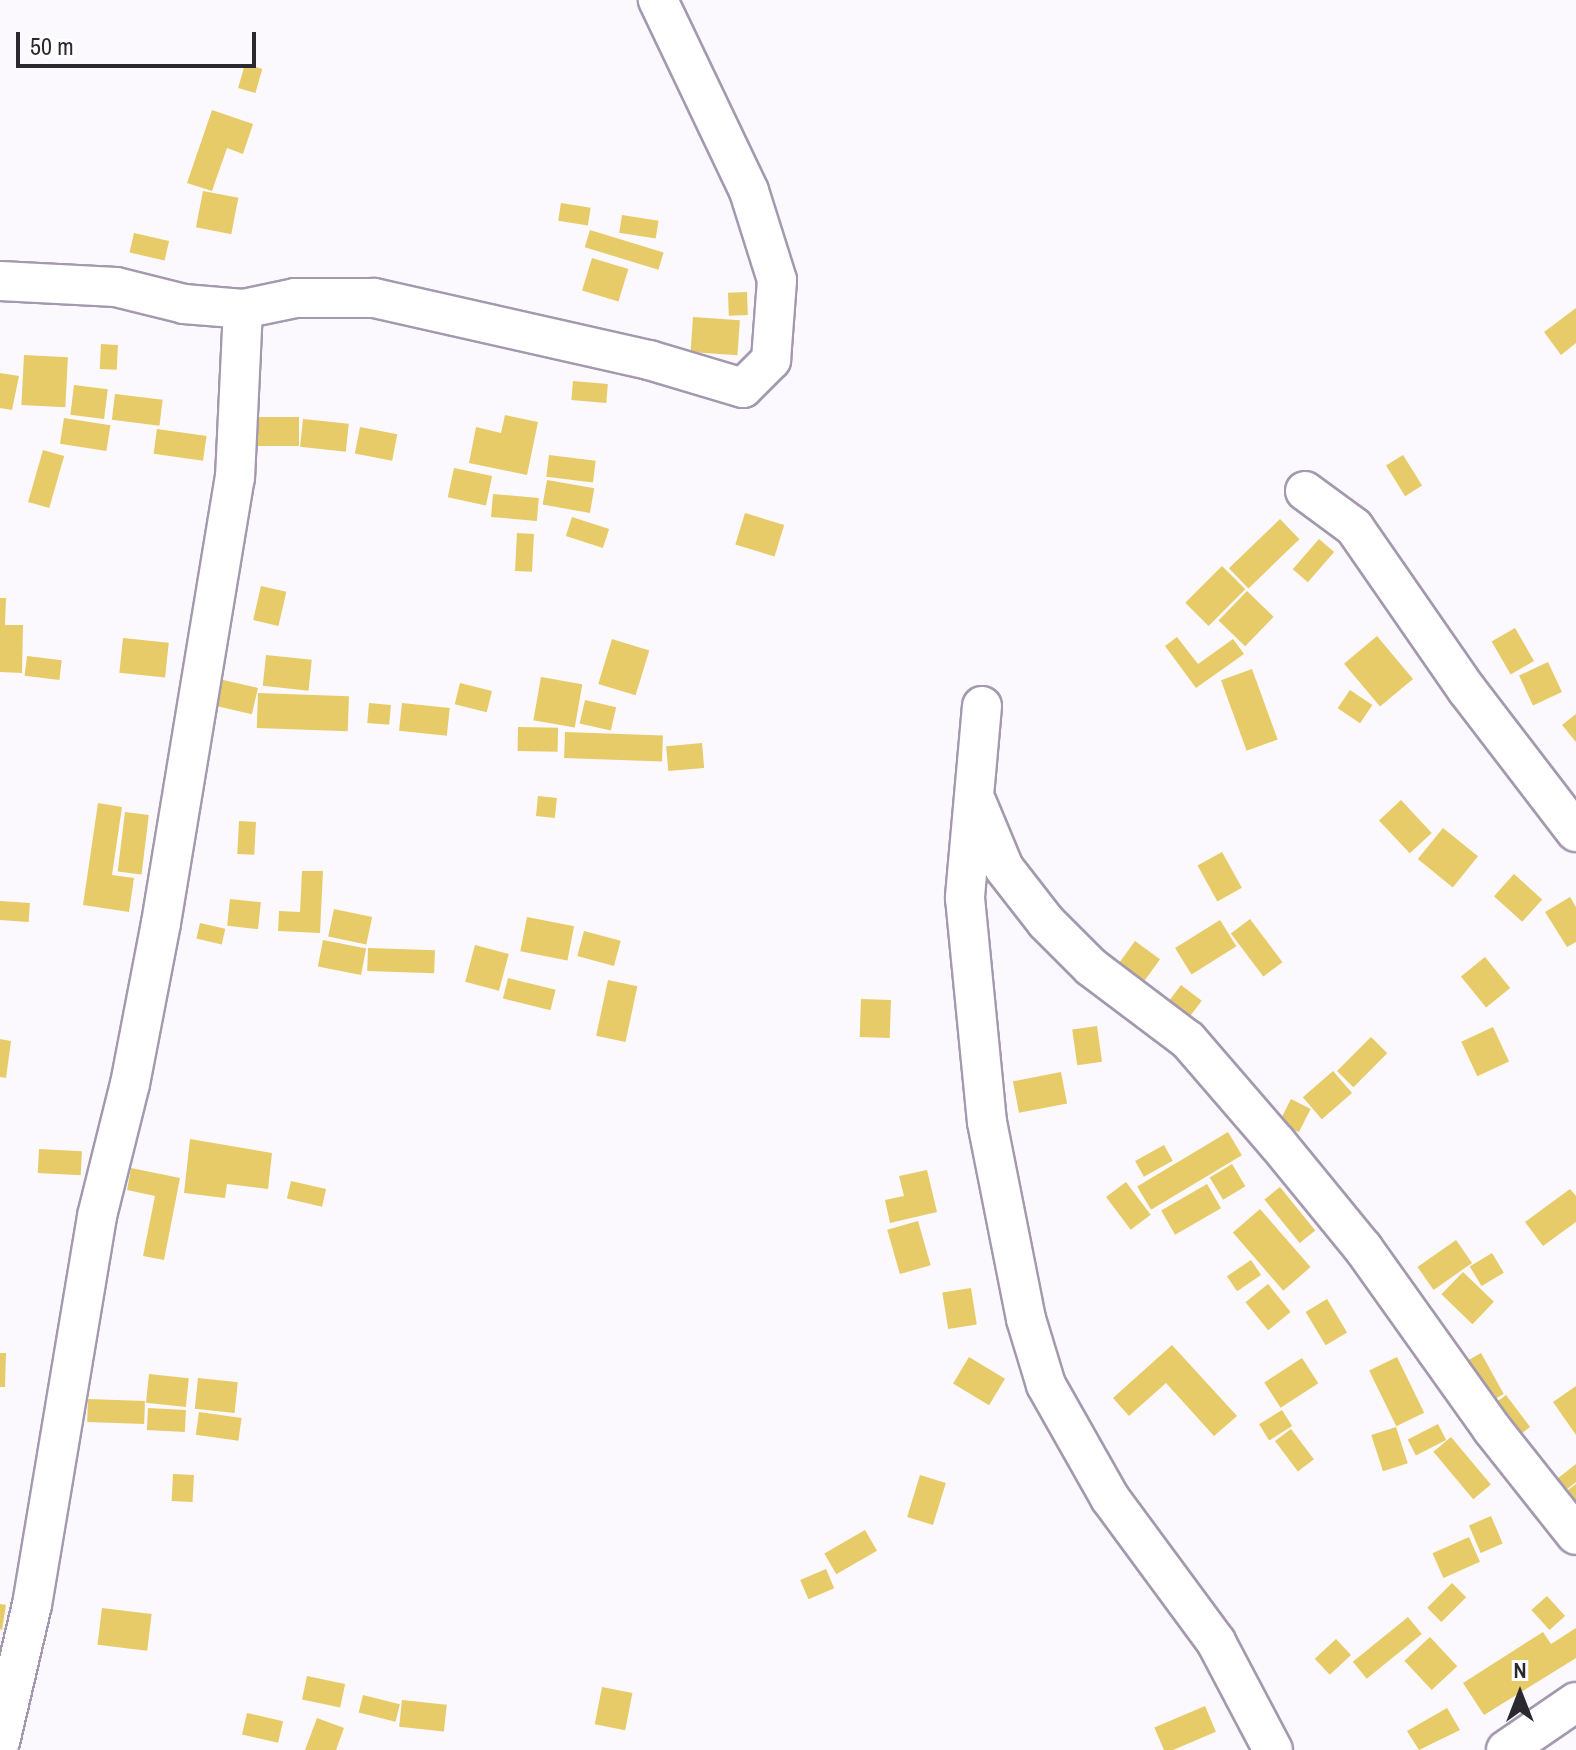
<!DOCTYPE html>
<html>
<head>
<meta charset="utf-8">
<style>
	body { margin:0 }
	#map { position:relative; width:1576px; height:1750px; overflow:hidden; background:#fbf9fd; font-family:"Archivo Narrow",sans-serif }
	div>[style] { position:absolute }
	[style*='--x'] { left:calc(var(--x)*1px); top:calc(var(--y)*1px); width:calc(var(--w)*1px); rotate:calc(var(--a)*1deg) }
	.building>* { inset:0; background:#e7cb68; transform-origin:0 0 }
	.roads { filter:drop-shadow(2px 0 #a499ae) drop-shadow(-2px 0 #a499ae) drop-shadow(0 2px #a499ae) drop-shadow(0 -2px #a499ae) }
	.street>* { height:38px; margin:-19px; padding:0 19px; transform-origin:19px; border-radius:19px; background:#fff }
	span { translate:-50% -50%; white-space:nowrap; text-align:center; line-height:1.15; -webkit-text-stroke:8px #fff; paint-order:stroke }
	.north { position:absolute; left:1480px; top:1654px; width:80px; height:80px; -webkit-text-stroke:6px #fff; paint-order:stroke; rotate:0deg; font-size:22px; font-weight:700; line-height:32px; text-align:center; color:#2c2830 }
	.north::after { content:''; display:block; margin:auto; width:28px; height:36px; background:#2c2830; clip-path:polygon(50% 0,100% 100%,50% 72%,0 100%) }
	.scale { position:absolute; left:16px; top:32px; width:240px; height:36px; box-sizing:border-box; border:4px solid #2c2830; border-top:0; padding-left:10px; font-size:24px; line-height:28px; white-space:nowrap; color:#2c2830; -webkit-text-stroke:6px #fff; paint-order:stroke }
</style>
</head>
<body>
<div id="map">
	<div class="building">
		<div style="left:245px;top:64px;width:18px;height:25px;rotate:16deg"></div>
		<div style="clip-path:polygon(212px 110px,253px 124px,243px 154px,227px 148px,212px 191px,187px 183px)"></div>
		<div style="left:203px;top:191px;width:36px;height:37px;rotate:11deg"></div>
		<div style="left:561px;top:203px;width:30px;height:18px;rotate:9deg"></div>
		<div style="left:622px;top:215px;width:37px;height:18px;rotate:9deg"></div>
		<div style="left:590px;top:230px;width:77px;height:18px;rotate:17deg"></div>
		<div style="left:134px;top:233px;width:36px;height:20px;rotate:13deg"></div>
		<div style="left:592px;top:258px;width:38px;height:34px;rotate:17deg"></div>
		<div style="left:747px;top:292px;width:23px;height:19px;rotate:88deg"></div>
		<div style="clip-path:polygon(1576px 308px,1576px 343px,1561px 355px,1544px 332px)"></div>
		<div style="left:693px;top:317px;width:47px;height:35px;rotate:4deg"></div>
		<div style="left:101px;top:344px;width:17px;height:25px;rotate:3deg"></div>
		<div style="left:24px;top:355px;width:44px;height:50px;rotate:3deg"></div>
		<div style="clip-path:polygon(0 373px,19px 376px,12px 410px,0 408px)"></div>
		<div style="left:573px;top:381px;width:35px;height:19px;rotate:5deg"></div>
		<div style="left:74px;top:385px;width:34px;height:30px;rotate:7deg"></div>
		<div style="left:115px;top:394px;width:48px;height:26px;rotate:7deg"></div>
		<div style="clip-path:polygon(505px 415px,538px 422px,527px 475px,469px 463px,476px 427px,501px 433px)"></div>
		<div style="left:253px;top:417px;width:46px;height:29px"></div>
		<div style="left:64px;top:418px;width:47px;height:26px;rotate:9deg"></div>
		<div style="left:303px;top:419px;width:46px;height:28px;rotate:6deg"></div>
		<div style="left:360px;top:427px;width:38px;height:27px;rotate:11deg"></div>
		<div style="left:157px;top:429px;width:50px;height:25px;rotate:8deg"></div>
		<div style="left:43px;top:450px;width:22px;height:54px;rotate:16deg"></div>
		<div style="left:549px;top:455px;width:47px;height:22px;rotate:7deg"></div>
		<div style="left:1403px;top:455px;width:36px;height:20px;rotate:58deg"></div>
		<div style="left:454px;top:468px;width:39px;height:30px;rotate:12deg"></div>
		<div style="left:547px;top:480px;width:48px;height:25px;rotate:10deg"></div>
		<div style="left:493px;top:494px;width:46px;height:23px;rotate:5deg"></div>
		<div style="left:745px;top:513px;width:41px;height:33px;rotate:17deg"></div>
		<div style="left:572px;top:517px;width:39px;height:20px;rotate:18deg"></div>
		<div style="left:1280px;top:519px;width:28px;height:71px;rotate:46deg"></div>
		<div style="left:517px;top:533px;width:17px;height:38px;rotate:3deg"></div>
		<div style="left:1319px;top:539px;width:20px;height:40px;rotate:41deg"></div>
		<div style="left:1222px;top:566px;width:33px;height:52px;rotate:45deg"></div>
		<div style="left:261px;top:586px;width:26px;height:35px;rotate:13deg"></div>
		<div style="left:1247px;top:591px;width:37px;height:41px;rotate:44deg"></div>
		<div style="clip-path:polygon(0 598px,6px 598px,5px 625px,23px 625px,22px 673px,0 672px)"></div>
		<div style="left:1515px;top:628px;width:38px;height:27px;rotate:60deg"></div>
		<div style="left:1377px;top:636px;width:56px;height:43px;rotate:50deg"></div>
		<div style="clip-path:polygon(1177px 637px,1198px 664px,1233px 639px,1244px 654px,1196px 688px,1165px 646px)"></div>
		<div style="left:123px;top:638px;width:46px;height:35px;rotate:6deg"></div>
		<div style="left:612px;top:639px;width:39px;height:47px;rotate:17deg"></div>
		<div style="left:266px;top:655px;width:46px;height:31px;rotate:6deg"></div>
		<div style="left:27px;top:656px;width:35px;height:20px;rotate:7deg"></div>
		<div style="left:1548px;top:662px;width:33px;height:32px;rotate:65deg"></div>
		<div style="left:1252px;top:669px;width:75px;height:33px;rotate:70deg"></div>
		<div style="left:541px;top:677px;width:42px;height:44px;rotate:10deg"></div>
		<div style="left:219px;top:679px;width:40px;height:27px;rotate:13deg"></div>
		<div style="left:460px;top:683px;width:33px;height:22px;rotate:14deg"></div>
		<div style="left:1350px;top:690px;width:27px;height:22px;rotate:34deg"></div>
		<div style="left:258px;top:693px;width:91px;height:35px;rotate:2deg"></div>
		<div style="left:585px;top:700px;width:32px;height:24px;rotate:13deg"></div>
		<div style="left:369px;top:703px;width:22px;height:20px;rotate:5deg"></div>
		<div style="left:402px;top:703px;width:48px;height:28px;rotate:6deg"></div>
		<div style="clip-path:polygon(1576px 714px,1576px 742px,1562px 725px)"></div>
		<div style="left:518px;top:727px;width:40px;height:24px;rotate:1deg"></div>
		<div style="left:565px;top:732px;width:98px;height:26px;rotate:2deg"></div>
		<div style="left:702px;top:743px;width:25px;height:36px;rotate:85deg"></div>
		<div style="left:538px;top:796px;width:19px;height:20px;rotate:6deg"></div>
		<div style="left:1401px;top:800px;width:45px;height:30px;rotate:47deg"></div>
		<div style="clip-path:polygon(98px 803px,122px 807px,112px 875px,134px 878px,129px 912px,83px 905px)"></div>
		<div style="left:125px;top:812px;width:24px;height:60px;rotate:7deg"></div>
		<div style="left:239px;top:821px;width:17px;height:33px;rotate:3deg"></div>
		<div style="left:1443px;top:828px;width:45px;height:40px;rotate:39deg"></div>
		<div style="left:1222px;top:852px;width:41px;height:28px;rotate:61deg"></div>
		<div style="clip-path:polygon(302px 871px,323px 871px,320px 933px,278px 931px,279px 911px,300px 912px)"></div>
		<div style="left:1514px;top:874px;width:38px;height:30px;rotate:42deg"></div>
		<div style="clip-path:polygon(1570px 897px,1576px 907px,1576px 942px,1567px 947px,1545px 912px)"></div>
		<div style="left:230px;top:899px;width:31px;height:27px;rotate:6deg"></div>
		<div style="left:0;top:901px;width:30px;height:19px;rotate:4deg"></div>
		<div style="left:334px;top:909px;width:39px;height:28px;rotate:12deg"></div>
		<div style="left:527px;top:917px;width:48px;height:35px;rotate:11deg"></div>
		<div style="left:1250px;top:919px;width:54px;height:24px;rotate:53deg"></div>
		<div style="left:1220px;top:920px;width:31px;height:53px;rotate:58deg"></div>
		<div style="left:200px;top:923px;width:26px;height:16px;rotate:13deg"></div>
		<div style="left:584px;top:931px;width:38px;height:26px;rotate:15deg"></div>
		<div style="left:323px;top:940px;width:44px;height:27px;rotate:11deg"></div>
		<div style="left:1135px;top:941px;width:31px;height:29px;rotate:36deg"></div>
		<div style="left:475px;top:945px;width:35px;height:38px;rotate:15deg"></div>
		<div style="left:368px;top:948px;width:67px;height:23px;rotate:2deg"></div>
		<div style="left:1485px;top:957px;width:40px;height:31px;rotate:51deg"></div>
		<div style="left:508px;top:978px;width:49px;height:21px;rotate:14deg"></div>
		<div style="left:608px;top:980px;width:30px;height:57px;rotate:12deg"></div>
		<div style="left:1181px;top:985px;width:26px;height:29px;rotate:37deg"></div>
		<div style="left:861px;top:999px;width:30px;height:38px;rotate:2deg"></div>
		<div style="left:1097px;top:1026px;width:36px;height:25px;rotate:82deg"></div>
		<div style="left:1493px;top:1027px;width:38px;height:35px;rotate:65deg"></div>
		<div style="left:1371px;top:1037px;width:23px;height:48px;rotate:45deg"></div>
		<div style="clip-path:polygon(0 1039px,11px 1041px,6px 1078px,0 1077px)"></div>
		<div style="left:1333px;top:1071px;width:29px;height:40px;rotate:49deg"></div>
		<div style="left:1061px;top:1072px;width:32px;height:49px;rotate:79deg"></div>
		<div style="left:1291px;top:1099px;width:22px;height:26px;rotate:27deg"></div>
		<div style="left:1228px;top:1132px;width:27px;height:106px;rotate:59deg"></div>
		<div style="clip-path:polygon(190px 1139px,272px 1153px,268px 1189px,227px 1184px,225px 1198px,184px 1193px)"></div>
		<div style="left:1164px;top:1145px;width:18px;height:33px;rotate:61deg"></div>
		<div style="left:39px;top:1149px;width:43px;height:24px;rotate:3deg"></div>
		<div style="left:1232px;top:1164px;width:26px;height:26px;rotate:59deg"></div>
		<div style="clip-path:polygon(131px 1168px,180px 1178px,164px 1260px,143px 1256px,155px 1196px,127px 1190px)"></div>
		<div style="clip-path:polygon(927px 1170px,937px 1212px,890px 1223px,885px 1200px,904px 1196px,899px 1176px)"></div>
		<div style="left:291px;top:1181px;width:36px;height:18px;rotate:13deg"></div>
		<div style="left:1126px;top:1182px;width:41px;height:25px;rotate:53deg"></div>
		<div style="left:1207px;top:1184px;width:28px;height:53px;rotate:60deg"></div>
		<div style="left:1280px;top:1187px;width:56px;height:20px;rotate:51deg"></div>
		<div style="clip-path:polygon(1570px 1189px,1576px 1196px,1576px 1222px,1543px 1246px,1525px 1222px)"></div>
		<div style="left:1260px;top:1209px;width:77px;height:36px;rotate:49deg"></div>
		<div style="left:918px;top:1221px;width:46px;height:32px;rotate:74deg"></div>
		<div style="left:1456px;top:1240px;width:28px;height:47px;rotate:55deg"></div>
		<div style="left:1492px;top:1253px;width:23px;height:26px;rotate:59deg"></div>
		<div style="left:1251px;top:1260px;width:18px;height:29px;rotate:56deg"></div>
		<div style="left:1463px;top:1272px;width:43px;height:31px;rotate:44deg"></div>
		<div style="left:1268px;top:1284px;width:36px;height:29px;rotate:51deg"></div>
		<div style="left:971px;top:1288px;width:37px;height:29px;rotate:81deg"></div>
		<div style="left:1327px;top:1299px;width:39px;height:25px;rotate:59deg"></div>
		<div style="clip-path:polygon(1172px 1345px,1237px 1416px,1214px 1436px,1166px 1383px,1129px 1416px,1113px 1398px)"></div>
		<div style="clip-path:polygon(0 1353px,6px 1353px,5px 1387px,0 1387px)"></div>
		<div style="left:1481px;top:1353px;width:47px;height:24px;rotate:61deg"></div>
		<div style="left:969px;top:1357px;width:42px;height:31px;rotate:31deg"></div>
		<div style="left:1397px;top:1357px;width:62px;height:31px;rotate:64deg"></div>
		<div style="left:1302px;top:1358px;width:30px;height:45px;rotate:57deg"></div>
		<div style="left:149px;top:1374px;width:40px;height:29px;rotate:6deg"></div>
		<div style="left:198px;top:1378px;width:40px;height:31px;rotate:6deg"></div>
		<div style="clip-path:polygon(1576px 1386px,1576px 1435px,1553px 1402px)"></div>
		<div style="left:1506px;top:1395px;width:40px;height:24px;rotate:53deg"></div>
		<div style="left:88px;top:1399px;width:57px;height:23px;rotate:2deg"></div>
		<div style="left:148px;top:1408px;width:38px;height:22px;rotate:3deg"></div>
		<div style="left:1282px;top:1410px;width:19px;height:27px;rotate:58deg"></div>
		<div style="left:199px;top:1412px;width:43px;height:23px;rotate:8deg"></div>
		<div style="left:1438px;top:1424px;width:18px;height:34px;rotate:63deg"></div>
		<div style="left:1396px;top:1427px;width:38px;height:26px;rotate:72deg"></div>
		<div style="left:1291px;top:1429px;width:38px;height:20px;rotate:53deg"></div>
		<div style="left:1451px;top:1437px;width:62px;height:23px;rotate:50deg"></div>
		<div style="clip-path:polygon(1576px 1464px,1576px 1482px,1562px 1493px,1553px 1482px)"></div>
		<div style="left:173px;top:1474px;width:21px;height:27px;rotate:3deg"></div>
		<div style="left:920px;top:1475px;width:27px;height:44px;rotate:17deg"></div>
		<div style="clip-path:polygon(1576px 1484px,1576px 1516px,1561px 1495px)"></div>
		<div style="left:1491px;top:1516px;width:30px;height:24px;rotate:67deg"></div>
		<div style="left:865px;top:1530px;width:24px;height:47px;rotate:60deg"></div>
		<div style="left:1469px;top:1537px;width:27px;height:40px;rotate:66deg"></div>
		<div style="left:826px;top:1569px;width:21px;height:28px;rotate:67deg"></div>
		<div style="left:1452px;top:1583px;width:20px;height:35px;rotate:45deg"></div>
		<div style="left:1547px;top:1596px;width:27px;height:21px;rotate:48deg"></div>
		<div style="clip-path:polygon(0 1604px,6px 1605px,2px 1630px,0 1629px)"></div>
		<div style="left:102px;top:1608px;width:50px;height:37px;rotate:7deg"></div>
		<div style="left:1408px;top:1617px;width:22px;height:71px;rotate:51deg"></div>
		<div style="clip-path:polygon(1576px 1628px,1576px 1658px,1484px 1715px,1463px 1683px,1543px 1632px,1551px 1644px)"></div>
		<div style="left:1430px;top:1637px;width:40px;height:35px;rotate:47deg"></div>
		<div style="left:1336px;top:1639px;width:22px;height:29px;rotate:47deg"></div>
		<div style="left:307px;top:1676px;width:39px;height:24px;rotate:12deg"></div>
		<div style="left:602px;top:1687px;width:31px;height:38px;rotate:11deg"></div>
		<div style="left:363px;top:1695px;width:38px;height:18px;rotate:14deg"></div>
		<div style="left:402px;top:1700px;width:45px;height:27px;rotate:6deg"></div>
		<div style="left:1205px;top:1706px;width:28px;height:55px;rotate:67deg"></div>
		<div style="clip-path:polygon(1447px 1708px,1460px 1730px,1419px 1750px,1407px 1731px)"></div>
		<div style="left:247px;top:1713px;width:37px;height:22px;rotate:13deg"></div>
		<div style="clip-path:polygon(317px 1718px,344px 1728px,336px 1750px,305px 1750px)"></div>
	</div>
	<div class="roads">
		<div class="street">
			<div style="--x:0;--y:281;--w:116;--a:3"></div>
			<div style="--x:116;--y:287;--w:70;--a:14"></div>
			<div style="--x:184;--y:304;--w:59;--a:4.8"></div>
			<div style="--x:243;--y:309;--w:53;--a:-11.9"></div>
			<div style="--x:295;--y:298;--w:79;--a:0"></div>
			<div style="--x:374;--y:298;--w:282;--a:12.7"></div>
			<div style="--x:649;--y:360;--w:98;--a:16.6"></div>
			<div style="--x:743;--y:388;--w:40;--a:-45"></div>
			<div style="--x:771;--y:360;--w:80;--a:-85.7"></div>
			<div style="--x:777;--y:280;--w:93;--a:-107.5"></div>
			<div style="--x:749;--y:191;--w:212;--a:-115.5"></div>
			<div style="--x:1305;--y:491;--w:61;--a:36.3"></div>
			<div style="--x:1354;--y:527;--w:198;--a:55.3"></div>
			<div style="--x:1467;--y:690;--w:179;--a:52.5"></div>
			<div style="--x:982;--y:706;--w:193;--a:95.1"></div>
			<div style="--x:965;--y:898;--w:225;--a:84.4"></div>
			<div style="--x:987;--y:1122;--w:201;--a:78.8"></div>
			<div style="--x:1026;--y:1319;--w:69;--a:73.1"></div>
			<div style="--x:1046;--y:1385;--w:130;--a:60.5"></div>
			<div style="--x:1110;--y:1498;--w:179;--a:53.6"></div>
			<div style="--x:1216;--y:1642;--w:122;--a:62.2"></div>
			<div style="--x:977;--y:803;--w:70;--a:67.4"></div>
			<div style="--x:1004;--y:868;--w:68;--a:52.1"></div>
			<div style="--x:1046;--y:922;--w:64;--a:45"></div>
			<div style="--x:1091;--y:967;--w:121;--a:37"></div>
			<div style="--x:1188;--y:1040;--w:136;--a:49.2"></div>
			<div style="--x:1277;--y:1143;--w:136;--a:50.7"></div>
			<div style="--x:1363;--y:1248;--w:222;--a:54.5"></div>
			<div style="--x:1492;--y:1429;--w:135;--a:51.6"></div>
			<div style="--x:0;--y:1742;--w:141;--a:-76.9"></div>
			<div style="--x:32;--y:1605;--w:394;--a:-80.5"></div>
			<div style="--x:97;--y:1216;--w:136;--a:-76"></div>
			<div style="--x:130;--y:1084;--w:164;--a:-79.1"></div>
			<div style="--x:161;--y:923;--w:451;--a:-80.6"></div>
			<div style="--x:235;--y:478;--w:169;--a:-87.3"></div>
			<div style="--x:1506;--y:1750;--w:85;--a:-34.4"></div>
		</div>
	</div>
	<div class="north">N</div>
	<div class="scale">50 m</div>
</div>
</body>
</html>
